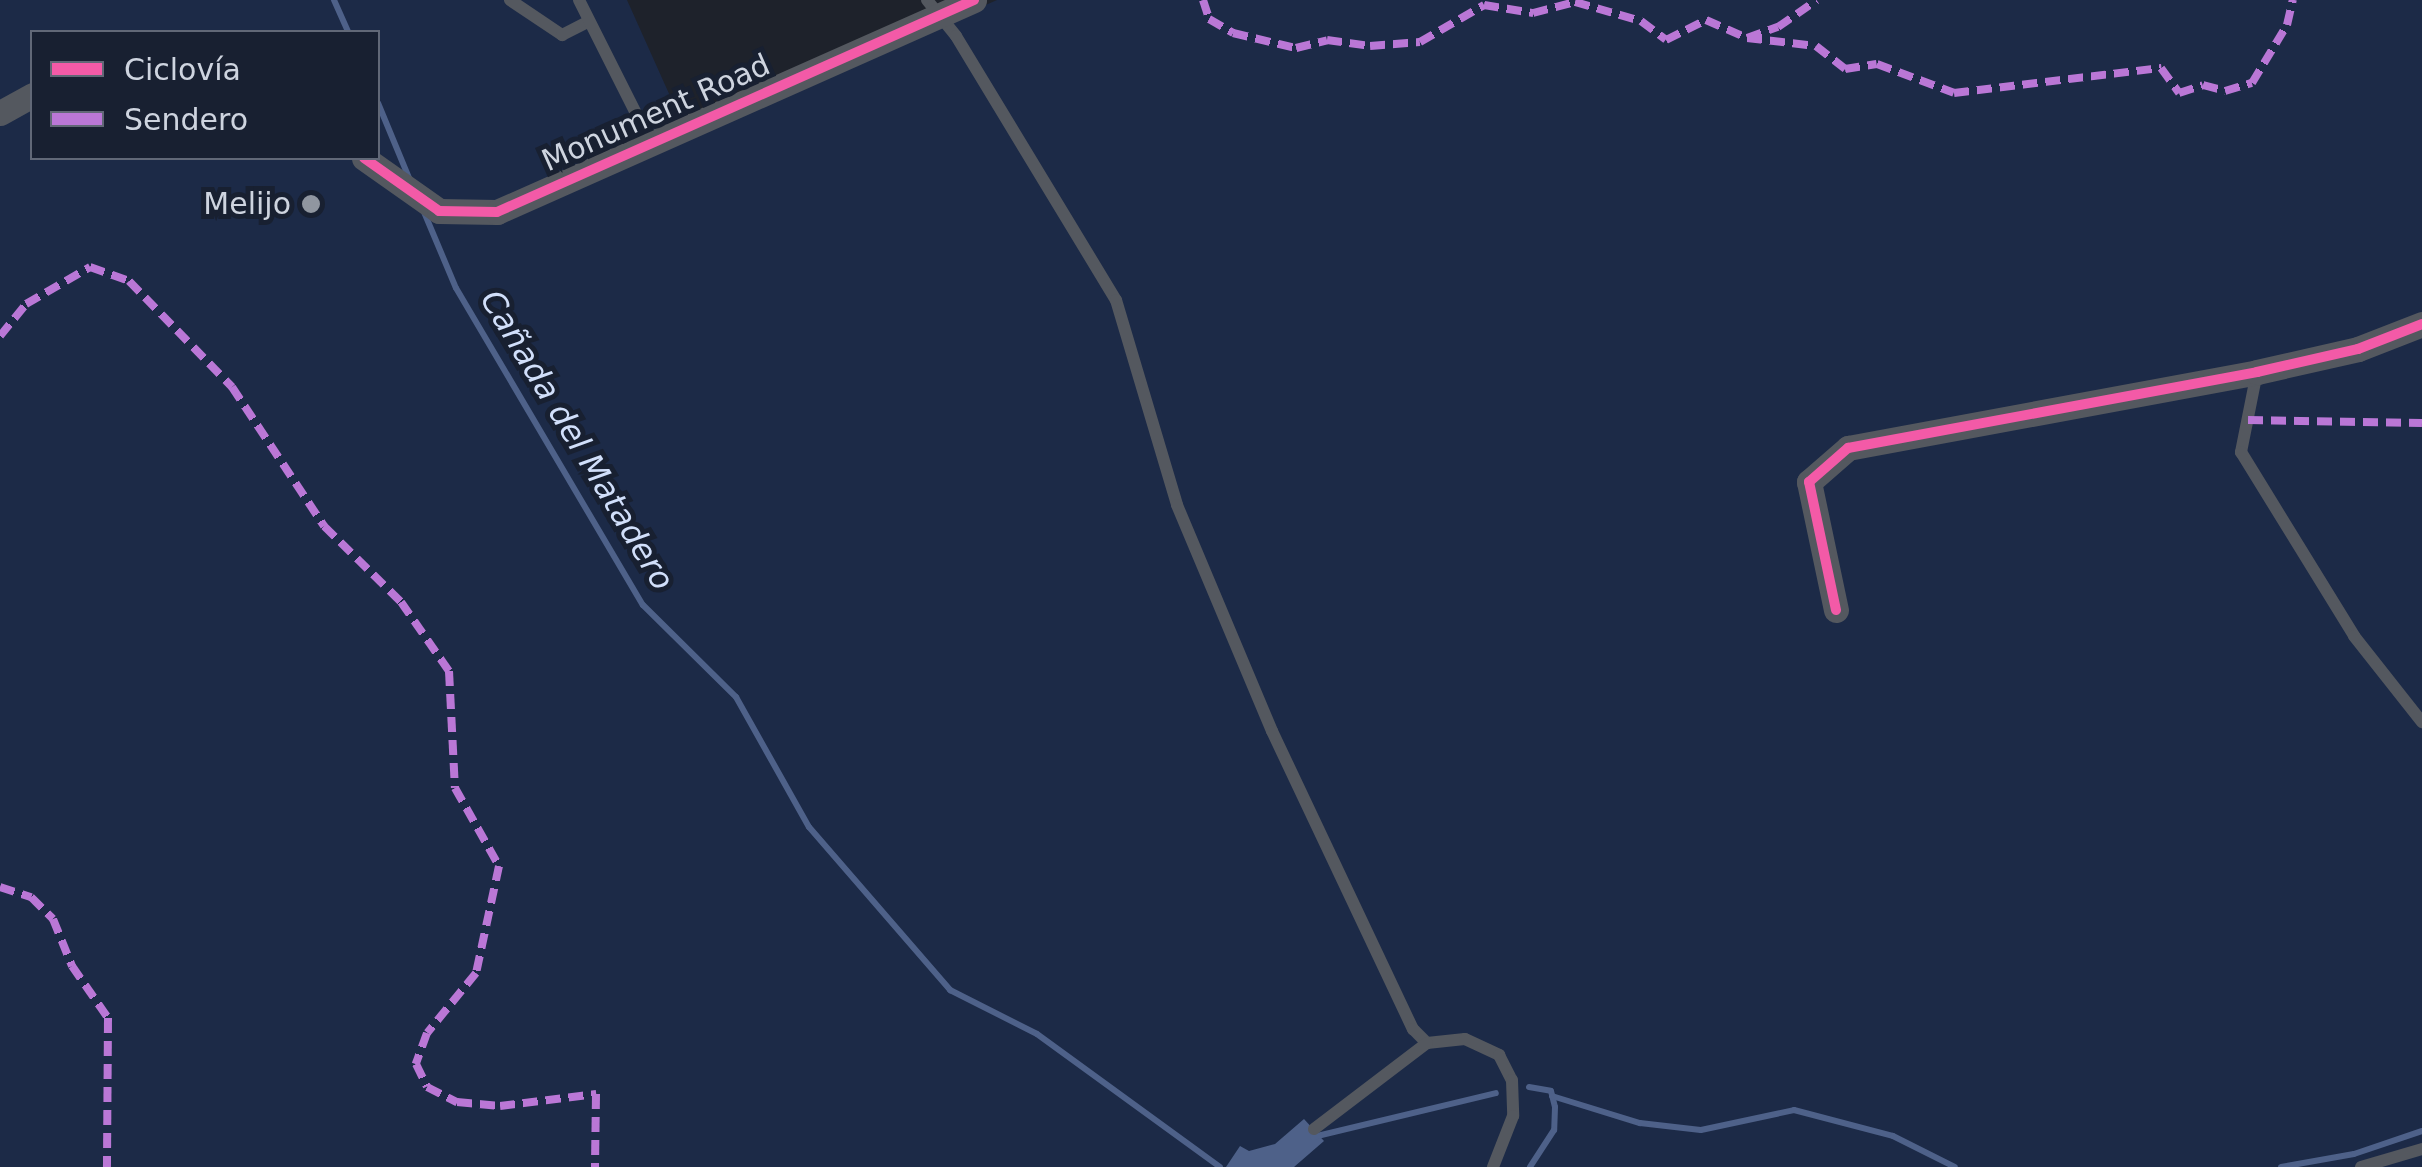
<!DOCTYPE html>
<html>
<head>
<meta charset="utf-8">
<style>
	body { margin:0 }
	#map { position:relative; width:2422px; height:1167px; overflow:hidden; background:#1e222b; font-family:"DejaVu Sans",sans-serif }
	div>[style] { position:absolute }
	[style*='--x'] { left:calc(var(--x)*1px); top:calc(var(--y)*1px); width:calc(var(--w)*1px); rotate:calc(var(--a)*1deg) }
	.green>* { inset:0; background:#1c2a47 }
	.water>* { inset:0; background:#4e6189 }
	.stream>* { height:6px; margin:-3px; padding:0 3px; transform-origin:3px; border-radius:3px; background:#4e6189 }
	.lane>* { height:12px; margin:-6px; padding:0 6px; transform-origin:6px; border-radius:6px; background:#54585f }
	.street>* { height:25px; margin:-12.5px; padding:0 12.5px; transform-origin:12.5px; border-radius:12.5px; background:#54585f }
	.quiet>* { height:8px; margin-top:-4px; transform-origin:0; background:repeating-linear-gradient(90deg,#ba77d6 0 15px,transparent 0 23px) }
	.cycleway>* { height:10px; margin:-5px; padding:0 5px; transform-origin:5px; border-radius:5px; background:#f35aa7 }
	.dots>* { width:28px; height:28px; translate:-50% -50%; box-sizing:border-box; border:5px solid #182031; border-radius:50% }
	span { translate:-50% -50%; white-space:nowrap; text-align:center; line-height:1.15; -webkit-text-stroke:10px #182031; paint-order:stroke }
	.street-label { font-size:30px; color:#ced4df }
	.poi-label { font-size:30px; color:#ced4df }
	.right { translate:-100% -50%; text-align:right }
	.water-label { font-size:32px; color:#d1dffa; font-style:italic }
	.legend { position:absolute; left:30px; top:30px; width:350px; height:130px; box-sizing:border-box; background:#182031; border:2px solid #616877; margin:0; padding:12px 18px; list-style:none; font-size:30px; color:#ced4df }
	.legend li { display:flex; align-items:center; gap:20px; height:50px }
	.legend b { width:50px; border:2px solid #616877 }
</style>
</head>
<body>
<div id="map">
	<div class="green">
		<div style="clip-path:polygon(evenodd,0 0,627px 0,688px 136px,997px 0,2422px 0,2422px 1167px,0 1167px,0 0,32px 32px,378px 32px,378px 158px,32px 158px,32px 32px)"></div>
	</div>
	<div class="water">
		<div style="clip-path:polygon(1304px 1119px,1324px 1141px,1294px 1167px,1226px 1167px,1240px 1146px,1249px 1151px,1275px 1144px)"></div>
	</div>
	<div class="stream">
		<div style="--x:334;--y:0;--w:35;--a:66"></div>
		<div style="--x:378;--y:103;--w:81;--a:67.5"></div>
		<div style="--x:424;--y:212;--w:82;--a:67.2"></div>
		<div style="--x:456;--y:288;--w:368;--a:59.5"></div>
		<div style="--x:643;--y:605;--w:131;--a:44.7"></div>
		<div style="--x:736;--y:697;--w:149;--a:60.7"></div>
		<div style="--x:809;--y:827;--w:216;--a:49.1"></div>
		<div style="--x:950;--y:990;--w:97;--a:26.8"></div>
		<div style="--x:1037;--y:1034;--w:226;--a:36"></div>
		<div style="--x:1529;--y:1087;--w:22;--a:10"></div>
		<div style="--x:1551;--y:1091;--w:16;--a:76"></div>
		<div style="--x:1555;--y:1107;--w:23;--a:92"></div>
		<div style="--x:1554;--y:1130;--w:44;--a:123"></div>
		<div style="--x:1552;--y:1096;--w:92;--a:17.1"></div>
		<div style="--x:1640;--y:1123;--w:61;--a:6.5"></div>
		<div style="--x:1701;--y:1130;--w:95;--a:-12.1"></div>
		<div style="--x:1794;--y:1110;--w:102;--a:14.7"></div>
		<div style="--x:1893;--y:1136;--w:69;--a:26.6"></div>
		<div style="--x:1313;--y:1137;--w:188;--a:-13.5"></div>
		<div style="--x:2281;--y:1167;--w:74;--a:-10.1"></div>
		<div style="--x:2354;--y:1154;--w:72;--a:-18.7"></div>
	</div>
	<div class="lane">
		<div style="--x:510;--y:0;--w:63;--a:33.9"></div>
		<div style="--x:562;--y:35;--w:30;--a:-27"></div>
		<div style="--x:579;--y:0;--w:160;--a:63.3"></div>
		<div style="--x:927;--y:0;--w:46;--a:51.1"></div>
		<div style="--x:956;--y:36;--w:309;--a:58.8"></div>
		<div style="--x:1116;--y:300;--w:214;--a:73.4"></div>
		<div style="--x:1177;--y:505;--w:245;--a:67.2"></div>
		<div style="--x:1272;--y:731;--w:330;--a:64.7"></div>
		<div style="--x:1413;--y:1029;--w:20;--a:45"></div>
		<div style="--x:1427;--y:1043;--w:38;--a:-6"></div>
		<div style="--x:1465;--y:1039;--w:38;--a:25"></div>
		<div style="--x:1499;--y:1055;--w:28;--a:63"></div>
		<div style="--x:1512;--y:1080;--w:36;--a:88"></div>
		<div style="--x:1513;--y:1116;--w:55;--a:111.4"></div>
		<div style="--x:2257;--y:372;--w:82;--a:101.3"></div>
		<div style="--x:2241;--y:452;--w:216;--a:58.4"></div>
		<div style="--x:2354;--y:636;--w:110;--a:51.7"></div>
		<div style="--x:1314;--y:1129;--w:142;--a:-37.3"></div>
		<div style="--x:2361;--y:1167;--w:64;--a:-16.4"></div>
	</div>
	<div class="street">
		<div style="--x:0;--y:113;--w:37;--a:-29"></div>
		<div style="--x:364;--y:158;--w:92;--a:35.2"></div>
		<div style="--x:439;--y:211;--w:58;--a:1"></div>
		<div style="--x:497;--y:212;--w:522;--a:-23.96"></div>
		<div style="--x:1836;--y:610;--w:131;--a:-101.9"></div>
		<div style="--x:1809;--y:482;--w:52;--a:-41.1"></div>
		<div style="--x:1848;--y:448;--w:416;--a:-10.5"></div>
		<div style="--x:2257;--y:372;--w:104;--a:-12.8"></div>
		<div style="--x:2358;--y:349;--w:69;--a:-21.3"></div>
	</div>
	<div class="quiet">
		<div style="--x:1203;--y:0;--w:20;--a:72"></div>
		<div style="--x:1209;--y:19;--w:28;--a:30"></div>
		<div style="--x:1233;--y:33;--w:65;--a:13.4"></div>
		<div style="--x:1296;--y:48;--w:32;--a:-14"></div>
		<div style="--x:1327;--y:40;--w:43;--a:7.9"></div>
		<div style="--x:1370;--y:46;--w:50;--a:-4.6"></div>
		<div style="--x:1420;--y:42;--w:74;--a:-30"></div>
		<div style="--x:1484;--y:5;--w:50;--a:9.3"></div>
		<div style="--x:1533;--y:13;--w:43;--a:-14.7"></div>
		<div style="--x:1575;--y:2;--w:69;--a:16.1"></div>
		<div style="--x:1641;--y:21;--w:31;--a:37"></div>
		<div style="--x:1666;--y:40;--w:45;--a:-26.6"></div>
		<div style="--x:1706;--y:20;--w:45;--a:23.7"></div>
		<div style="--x:1747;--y:38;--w:33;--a:-20"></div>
		<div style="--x:1778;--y:27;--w:47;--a:-34.7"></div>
		<div style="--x:1747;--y:38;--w:69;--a:6.6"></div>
		<div style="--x:1816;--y:46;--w:37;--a:38"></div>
		<div style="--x:1845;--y:69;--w:32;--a:-9"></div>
		<div style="--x:1877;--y:64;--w:82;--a:20.6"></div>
		<div style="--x:1954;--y:93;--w:209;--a:-6.9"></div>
		<div style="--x:2161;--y:68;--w:31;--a:54"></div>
		<div style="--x:2179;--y:93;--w:25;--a:-18"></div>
		<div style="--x:2203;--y:85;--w:23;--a:15"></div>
		<div style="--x:2225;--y:91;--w:28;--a:-17"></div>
		<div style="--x:2252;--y:83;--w:68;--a:-58.9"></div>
		<div style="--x:2287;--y:25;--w:26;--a:-77"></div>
		<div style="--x:0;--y:336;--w:41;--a:-50.9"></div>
		<div style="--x:26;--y:304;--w:74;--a:-30"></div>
		<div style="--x:90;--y:267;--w:41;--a:19.7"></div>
		<div style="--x:129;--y:281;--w:148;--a:45.8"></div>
		<div style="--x:232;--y:387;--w:167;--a:56.5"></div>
		<div style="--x:324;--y:526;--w:108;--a:44.6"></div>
		<div style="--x:401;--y:602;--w:84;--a:55.2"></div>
		<div style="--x:449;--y:671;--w:117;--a:87.1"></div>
		<div style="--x:455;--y:788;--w:90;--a:60.6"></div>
		<div style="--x:499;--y:866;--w:109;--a:102.1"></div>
		<div style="--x:476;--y:973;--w:77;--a:129.2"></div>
		<div style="--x:427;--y:1033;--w:33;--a:110"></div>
		<div style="--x:416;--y:1064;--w:25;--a:64"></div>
		<div style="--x:427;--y:1087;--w:34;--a:27"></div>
		<div style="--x:457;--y:1102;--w:43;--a:5.3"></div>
		<div style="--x:500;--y:1106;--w:97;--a:-7.1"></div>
		<div style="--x:596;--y:1094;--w:73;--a:90.8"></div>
		<div style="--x:2248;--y:420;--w:174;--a:1"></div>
		<div style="--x:0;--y:887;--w:33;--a:18"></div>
		<div style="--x:31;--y:897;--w:31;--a:45"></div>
		<div style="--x:53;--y:919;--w:51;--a:68"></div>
		<div style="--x:72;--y:966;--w:63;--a:55.3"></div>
		<div style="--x:108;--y:1018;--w:149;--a:90.4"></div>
	</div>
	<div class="cycleway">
		<div style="--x:364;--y:158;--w:92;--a:35.2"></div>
		<div style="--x:439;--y:211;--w:58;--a:1"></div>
		<div style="--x:497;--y:212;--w:522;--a:-23.96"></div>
		<div style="--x:1836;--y:610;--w:131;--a:-101.9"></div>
		<div style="--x:1809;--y:482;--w:52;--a:-41.1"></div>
		<div style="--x:1848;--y:448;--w:416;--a:-10.5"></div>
		<div style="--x:2257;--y:372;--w:104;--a:-12.8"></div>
		<div style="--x:2358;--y:349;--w:69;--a:-21.3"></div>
	</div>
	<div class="dots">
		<div style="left:311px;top:204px;background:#9096a0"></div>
	</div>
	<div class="street-label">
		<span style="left:656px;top:113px;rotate:-24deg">Monument Road</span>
	</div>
	<div class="poi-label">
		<span class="right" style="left:291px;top:204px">Melijo</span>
	</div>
	<div class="water-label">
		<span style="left:577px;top:440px;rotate:59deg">Cañada del Matadero</span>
	</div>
	<ul class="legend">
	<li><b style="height:12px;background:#f35aa7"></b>Ciclovía</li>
	<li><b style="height:12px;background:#ba77d6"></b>Sendero</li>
	</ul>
</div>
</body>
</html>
